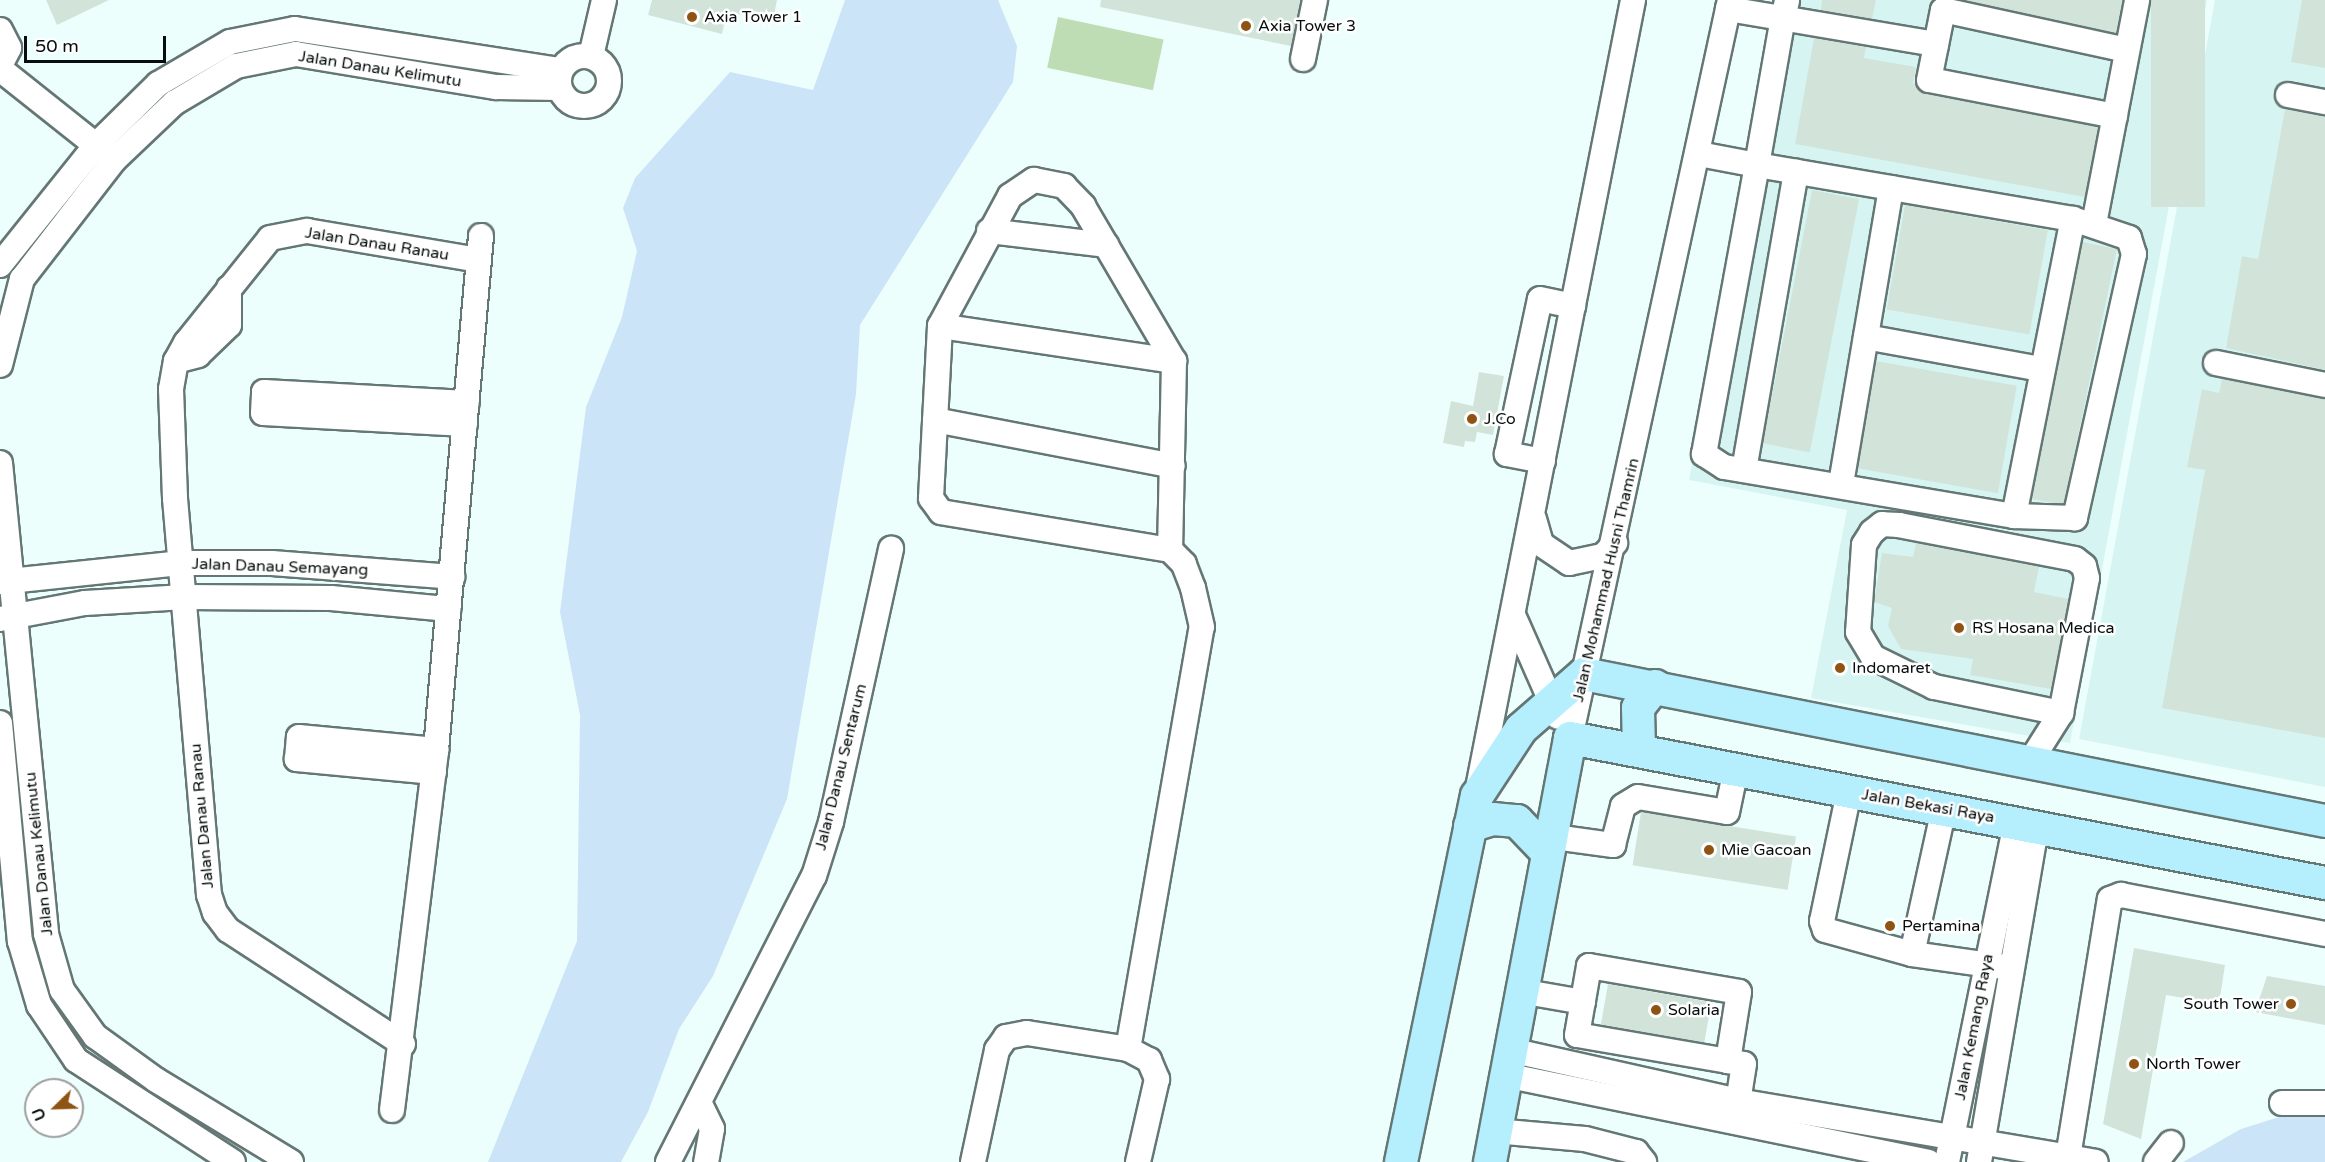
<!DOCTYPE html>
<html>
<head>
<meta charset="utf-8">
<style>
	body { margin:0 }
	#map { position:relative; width:2325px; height:1162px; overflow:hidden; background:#edfffd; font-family:"Varela Round",sans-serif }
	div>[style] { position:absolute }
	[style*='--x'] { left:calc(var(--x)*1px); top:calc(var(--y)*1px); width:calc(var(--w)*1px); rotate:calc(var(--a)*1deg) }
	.built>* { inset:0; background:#d6f5f2 }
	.green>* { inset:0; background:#bfddb5; transform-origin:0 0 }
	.water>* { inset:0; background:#cce4f7 }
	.building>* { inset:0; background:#d2e4da; transform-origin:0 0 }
	.roads { filter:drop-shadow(2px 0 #647775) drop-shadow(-2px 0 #647775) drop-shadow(0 2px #647775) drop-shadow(0 -2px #647775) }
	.minor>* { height:24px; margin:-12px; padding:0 12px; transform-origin:12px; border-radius:12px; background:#fff }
	.minor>.ring { margin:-12px; padding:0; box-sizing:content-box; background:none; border:24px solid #fff; border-radius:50% }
	.major>* { height:32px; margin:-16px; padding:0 16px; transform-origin:16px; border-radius:16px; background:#b5effd }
	.dots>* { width:16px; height:16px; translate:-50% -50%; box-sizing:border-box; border:3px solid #fff; border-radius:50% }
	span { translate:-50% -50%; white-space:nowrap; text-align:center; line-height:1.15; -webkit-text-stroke:5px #fff; paint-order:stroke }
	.poi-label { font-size:16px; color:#070e0d }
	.left { translate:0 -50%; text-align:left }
	.right { translate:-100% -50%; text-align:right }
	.street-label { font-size:16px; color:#070e0d }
	.north { position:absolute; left:24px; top:1078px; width:60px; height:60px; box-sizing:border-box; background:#fff; border:2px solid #9c9f9e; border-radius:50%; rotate:247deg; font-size:16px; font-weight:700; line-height:24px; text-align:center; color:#070e0d }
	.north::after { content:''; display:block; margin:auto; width:21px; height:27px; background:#8f5413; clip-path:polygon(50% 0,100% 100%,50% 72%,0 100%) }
	.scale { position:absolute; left:24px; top:36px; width:142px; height:27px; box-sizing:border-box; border:3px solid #070e0d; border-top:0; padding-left:8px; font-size:18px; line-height:21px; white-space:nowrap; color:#070e0d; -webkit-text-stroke:4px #fff; paint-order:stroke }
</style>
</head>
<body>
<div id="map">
	<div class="built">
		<div style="clip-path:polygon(1775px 0,2207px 0,2070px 743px,1811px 698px,1847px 510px,1689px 480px)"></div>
		<div style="clip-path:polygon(2215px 0,2325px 0,2325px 787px,2079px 739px)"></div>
	</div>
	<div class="green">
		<div style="left:1058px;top:17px;width:108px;height:52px;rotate:12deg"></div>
	</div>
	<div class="water">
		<div style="clip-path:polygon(845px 0,998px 0,1017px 46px,1013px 82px,860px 325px,856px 394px,787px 799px,713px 976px,679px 1029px,648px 1112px,621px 1162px,488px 1162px,577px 941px,580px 715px,560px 612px,586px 407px,622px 317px,637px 251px,623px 208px,635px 178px,730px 72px,813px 90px)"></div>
		<div style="clip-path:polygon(2325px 1111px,2325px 1162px,2183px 1162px,2241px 1129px,2289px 1114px)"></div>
	</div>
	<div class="building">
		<div style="clip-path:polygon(46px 0,109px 0,57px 25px)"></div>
		<div style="clip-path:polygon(652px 0,777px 0,773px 20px,727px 12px,722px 34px,648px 15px)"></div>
		<div style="clip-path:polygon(1101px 0,1300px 0,1291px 46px,1100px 7px)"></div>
		<div style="clip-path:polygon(1822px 0,1876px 0,1872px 19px,1821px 10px)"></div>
		<div style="clip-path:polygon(1964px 0,2122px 0,2116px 33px)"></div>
		<div style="left:2151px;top:0;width:54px;height:207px"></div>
		<div style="clip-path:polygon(2302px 0,2325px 0,2325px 68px,2291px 62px)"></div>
		<div style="clip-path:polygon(1814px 38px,1866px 47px,1864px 58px,1916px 67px,1913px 83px,1926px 94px,2098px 127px,2085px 197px,1795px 144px)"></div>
		<div style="clip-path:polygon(2285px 109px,2325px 117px,2325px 370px,2226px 348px,2242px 256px,2258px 259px)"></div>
		<div style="left:1812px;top:190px;width:48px;height:258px;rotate:11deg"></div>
		<div style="left:1905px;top:205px;width:145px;height:106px;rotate:10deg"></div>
		<div style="clip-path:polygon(2083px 242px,2117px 249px,2064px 503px,2053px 503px,2032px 499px)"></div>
		<div style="left:1876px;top:361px;width:143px;height:109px;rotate:10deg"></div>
		<div style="clip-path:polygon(1479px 372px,1504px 376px,1493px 435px,1477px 432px,1475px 442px,1465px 441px,1464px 447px,1443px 443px,1451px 401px,1473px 406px)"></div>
		<div style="clip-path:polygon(2222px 379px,2325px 399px,2325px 738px,2162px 708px,2205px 470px,2187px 467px,2202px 389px,2219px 393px)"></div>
		<div style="clip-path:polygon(1916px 543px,2039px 567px,2034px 592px,2069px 599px,2051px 689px,1970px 675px,1973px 659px,1901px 649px,1888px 626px,1892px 608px,1874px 602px,1882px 553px,1913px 557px)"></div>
		<div style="left:1641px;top:812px;width:157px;height:54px;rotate:9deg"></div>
		<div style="clip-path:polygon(2134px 948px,2225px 965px,2219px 1004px,2166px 995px,2141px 1139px,2103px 1124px)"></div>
		<div style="clip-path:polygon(2267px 976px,2325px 986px,2325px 1025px,2255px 1012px)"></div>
		<div style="left:1608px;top:984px;width:105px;height:41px;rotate:10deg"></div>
	</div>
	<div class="roads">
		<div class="minor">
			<div style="--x:1728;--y:9;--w:211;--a:9.6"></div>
			<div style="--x:0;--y:30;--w:20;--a:63"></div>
			<div style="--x:9;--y:48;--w:20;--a:117"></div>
			<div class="ring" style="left:559px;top:56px;width:26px;height:26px"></div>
			<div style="--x:591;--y:56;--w:57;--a:-76.9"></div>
			<div style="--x:1303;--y:59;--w:60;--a:-78.5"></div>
			<div style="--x:0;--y:69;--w:138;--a:38.5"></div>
			<div style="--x:2288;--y:95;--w:38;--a:11"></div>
			<div style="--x:2115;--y:116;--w:189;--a:-169"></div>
			<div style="--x:1929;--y:80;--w:71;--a:-78.7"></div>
			<div style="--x:1943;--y:10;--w:188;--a:12.3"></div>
			<div style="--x:1699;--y:154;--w:59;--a:10.7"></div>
			<div style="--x:1757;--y:165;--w:321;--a:9.7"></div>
			<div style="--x:2073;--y:219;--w:59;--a:18.7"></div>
			<div style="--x:2129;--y:238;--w:17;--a:73"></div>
			<div style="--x:2134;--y:254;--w:271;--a:102.6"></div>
			<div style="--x:2075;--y:518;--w:61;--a:-178.1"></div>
			<div style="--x:2014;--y:516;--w:294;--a:-170.4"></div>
			<div style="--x:1724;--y:467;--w:24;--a:-147"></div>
			<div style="--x:1704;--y:454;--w:294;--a:-79.6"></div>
			<div style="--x:1757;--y:165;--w:149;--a:-80"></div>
			<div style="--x:1783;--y:18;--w:18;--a:-77"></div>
			<div style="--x:2094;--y:224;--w:228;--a:-79.1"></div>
			<div style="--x:989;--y:231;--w:118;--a:6.8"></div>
			<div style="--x:0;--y:265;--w:154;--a:-51.3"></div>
			<div style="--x:96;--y:145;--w:87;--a:-44.5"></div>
			<div style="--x:158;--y:84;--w:83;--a:-30.3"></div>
			<div style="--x:230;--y:42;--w:66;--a:-11.3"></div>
			<div style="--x:295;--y:29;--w:268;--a:8.8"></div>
			<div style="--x:940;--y:326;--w:237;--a:8.5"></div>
			<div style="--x:1866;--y:337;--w:178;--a:10.4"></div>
			<div style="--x:176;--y:361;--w:23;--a:-15"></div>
			<div style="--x:198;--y:355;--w:43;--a:-44.1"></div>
			<div style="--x:229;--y:325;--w:37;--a:-90"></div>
			<div style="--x:2216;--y:363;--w:111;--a:11.4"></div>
			<div style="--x:0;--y:365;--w:89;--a:-75.7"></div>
			<div style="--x:22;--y:279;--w:150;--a:-52.3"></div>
			<div style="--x:114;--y:160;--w:83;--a:-43.5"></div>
			<div style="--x:174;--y:103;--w:72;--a:-30.8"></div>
			<div style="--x:236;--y:66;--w:61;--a:-11.3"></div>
			<div style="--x:296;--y:54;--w:203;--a:9.4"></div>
			<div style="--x:496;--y:87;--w:62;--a:0.9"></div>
			<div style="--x:935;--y:420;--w:242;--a:10.9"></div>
			<div style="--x:465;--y:424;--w:202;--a:-176.9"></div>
			<div style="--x:263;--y:413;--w:21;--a:-87"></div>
			<div style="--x:264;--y:392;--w:203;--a:3.1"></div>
			<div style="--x:1543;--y:461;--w:37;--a:-169"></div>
			<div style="--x:1507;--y:454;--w:158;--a:-78"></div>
			<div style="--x:1540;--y:299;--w:34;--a:12"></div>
			<div style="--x:0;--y:463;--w:473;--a:84.4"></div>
			<div style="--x:46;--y:934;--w:58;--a:74.1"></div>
			<div style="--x:62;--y:990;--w:57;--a:54.3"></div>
			<div style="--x:95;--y:1036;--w:75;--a:35.8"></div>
			<div style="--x:156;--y:1080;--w:158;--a:31.3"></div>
			<div style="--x:1744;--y:470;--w:303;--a:-80.1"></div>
			<div style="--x:1841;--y:484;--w:300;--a:-80.4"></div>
			<div style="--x:2014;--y:516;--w:303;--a:-78.8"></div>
			<div style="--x:1534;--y:519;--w:26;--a:74"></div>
			<div style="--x:1541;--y:544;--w:34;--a:34"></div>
			<div style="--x:1569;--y:563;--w:35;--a:-12"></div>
			<div style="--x:1603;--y:556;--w:18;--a:-47"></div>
			<div style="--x:0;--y:582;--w:183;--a:-6"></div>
			<div style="--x:182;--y:563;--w:90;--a:0"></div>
			<div style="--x:272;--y:563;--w:181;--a:4.4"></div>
			<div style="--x:1513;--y:615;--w:111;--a:66.2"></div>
			<div style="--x:0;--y:619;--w:86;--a:-10.7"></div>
			<div style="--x:85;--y:603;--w:100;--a:-3.4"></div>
			<div style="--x:185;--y:597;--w:146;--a:0.4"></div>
			<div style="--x:331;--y:598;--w:118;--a:5.4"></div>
			<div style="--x:0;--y:723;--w:219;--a:84.8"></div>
			<div style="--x:20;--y:941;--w:67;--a:73.5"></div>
			<div style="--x:39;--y:1005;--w:66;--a:56.1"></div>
			<div style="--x:76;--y:1060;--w:187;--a:33"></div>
			<div style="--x:1570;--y:738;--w:755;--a:-77.77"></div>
			<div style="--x:2030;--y:762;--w:58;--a:-57.7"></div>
			<div style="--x:2061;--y:713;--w:137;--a:-79.1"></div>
			<div style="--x:2087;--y:578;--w:12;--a:-104"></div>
			<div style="--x:2084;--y:566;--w:11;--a:-142"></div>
			<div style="--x:2075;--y:559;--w:179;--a:-169.1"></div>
			<div style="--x:1899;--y:525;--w:17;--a:-177"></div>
			<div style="--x:1882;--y:524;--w:13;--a:141"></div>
			<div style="--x:1872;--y:532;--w:15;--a:122"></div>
			<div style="--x:1864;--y:545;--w:87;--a:93.9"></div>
			<div style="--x:1858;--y:632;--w:29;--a:59"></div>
			<div style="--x:1873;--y:657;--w:68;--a:26.2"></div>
			<div style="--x:1934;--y:687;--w:130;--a:11.6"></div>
			<div style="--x:434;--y:772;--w:138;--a:-174.6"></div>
			<div style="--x:297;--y:759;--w:22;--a:-85"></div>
			<div style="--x:299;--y:737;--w:138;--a:5.4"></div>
			<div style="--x:1478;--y:788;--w:803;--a:-78.87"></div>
			<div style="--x:1849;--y:792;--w:132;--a:101.8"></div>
			<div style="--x:1822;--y:921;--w:9;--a:72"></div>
			<div style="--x:1825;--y:930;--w:90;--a:15.4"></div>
			<div style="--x:1912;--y:954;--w:92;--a:8.1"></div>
			<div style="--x:1547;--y:836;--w:67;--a:7.8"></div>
			<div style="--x:1613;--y:845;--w:40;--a:-75.6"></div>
			<div style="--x:1623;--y:806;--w:17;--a:-31"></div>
			<div style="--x:1638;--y:797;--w:90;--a:9.6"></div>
			<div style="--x:1727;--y:812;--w:44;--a:-78.2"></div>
			<div style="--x:1912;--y:954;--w:148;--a:-77.6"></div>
			<div style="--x:1589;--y:966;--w:152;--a:9.8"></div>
			<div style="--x:1739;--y:992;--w:70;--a:99.1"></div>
			<div style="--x:1728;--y:1061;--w:153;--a:-170.2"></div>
			<div style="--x:1577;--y:1035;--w:70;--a:-80.1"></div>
			<div style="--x:1520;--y:991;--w:64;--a:9.9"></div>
			<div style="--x:403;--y:1044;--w:209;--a:-146.9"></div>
			<div style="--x:228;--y:930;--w:21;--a:-127"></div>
			<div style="--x:215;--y:913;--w:19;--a:-108"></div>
			<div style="--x:209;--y:895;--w:398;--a:-94.9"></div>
			<div style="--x:175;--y:498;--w:109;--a:-92.1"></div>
			<div style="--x:171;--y:389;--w:28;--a:-80"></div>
			<div style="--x:176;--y:361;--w:21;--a:-61"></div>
			<div style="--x:186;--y:343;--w:134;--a:-51.3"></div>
			<div style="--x:270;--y:238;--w:38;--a:-11"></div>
			<div style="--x:307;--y:231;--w:174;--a:9.6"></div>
			<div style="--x:1128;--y:1049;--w:428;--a:-80.1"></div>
			<div style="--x:1202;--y:627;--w:40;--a:-103"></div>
			<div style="--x:1193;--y:588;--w:26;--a:-111"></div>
			<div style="--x:1184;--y:564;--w:20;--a:-135"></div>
			<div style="--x:1170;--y:550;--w:232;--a:-170.6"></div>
			<div style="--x:941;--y:512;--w:17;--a:-126"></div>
			<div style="--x:931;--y:498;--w:172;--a:-87"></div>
			<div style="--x:940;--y:326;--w:148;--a:-61.7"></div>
			<div style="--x:1010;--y:196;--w:29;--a:-34"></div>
			<div style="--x:1034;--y:180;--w:31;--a:11"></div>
			<div style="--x:1064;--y:186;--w:28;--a:46"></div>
			<div style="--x:1083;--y:206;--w:180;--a:59.6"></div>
			<div style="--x:1174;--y:361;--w:189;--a:91.2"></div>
			<div style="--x:1510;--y:1050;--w:234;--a:12.6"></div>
			<div style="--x:1738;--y:1101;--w:335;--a:9.6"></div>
			<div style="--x:2068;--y:1157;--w:261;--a:-80.8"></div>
			<div style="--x:2110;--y:899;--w:12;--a:-20"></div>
			<div style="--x:2121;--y:895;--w:208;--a:10.8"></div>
			<div style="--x:1728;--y:1061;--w:16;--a:11"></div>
			<div style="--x:1744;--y:1064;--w:37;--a:99"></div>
			<div style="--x:1505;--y:1075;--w:432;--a:11.6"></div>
			<div style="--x:2282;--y:1103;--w:43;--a:0"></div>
			<div style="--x:701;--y:1106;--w:25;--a:64"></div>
			<div style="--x:712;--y:1129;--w:34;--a:100"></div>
			<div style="--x:392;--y:1110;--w:363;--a:-83"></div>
			<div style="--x:436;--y:750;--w:516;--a:-85"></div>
			<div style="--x:1495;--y:1131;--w:90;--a:5.1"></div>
			<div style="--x:1585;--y:1139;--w:53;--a:14.3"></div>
			<div style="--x:1636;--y:1152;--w:13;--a:51"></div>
			<div style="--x:2068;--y:1157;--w:28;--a:10"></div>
			<div style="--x:668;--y:1162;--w:321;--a:-63"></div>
			<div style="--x:814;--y:876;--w:57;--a:-72.5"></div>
			<div style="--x:831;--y:822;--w:280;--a:-77.6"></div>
			<div style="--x:973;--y:1162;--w:115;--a:-77.9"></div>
			<div style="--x:997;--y:1050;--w:16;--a:-55"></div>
			<div style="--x:1006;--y:1037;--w:21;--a:-11"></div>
			<div style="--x:1027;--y:1033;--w:102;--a:9"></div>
			<div style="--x:1128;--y:1049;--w:24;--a:28"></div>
			<div style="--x:1149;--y:1060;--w:21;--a:67"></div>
			<div style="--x:1157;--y:1079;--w:85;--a:102.9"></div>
			<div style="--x:1947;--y:1162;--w:347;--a:-78.5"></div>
			<div style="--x:1979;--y:1162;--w:340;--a:-80.3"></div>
			<div style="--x:2156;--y:1162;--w:24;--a:-52"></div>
		</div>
		<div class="major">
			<div style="--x:1639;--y:749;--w:41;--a:-91.4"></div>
			<div style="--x:1638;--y:708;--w:28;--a:-52"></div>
			<div style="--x:1470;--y:826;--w:24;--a:-17"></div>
			<div style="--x:1493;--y:819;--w:24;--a:5"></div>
			<div style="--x:1517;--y:821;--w:40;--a:46"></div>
			<div style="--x:1401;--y:1162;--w:374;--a:-78.3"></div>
			<div style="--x:1477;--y:796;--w:80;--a:-56.7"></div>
			<div style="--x:1521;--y:729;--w:84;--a:-41.1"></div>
			<div style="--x:1584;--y:674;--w:755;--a:11.22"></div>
			<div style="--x:1490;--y:1162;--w:431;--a:-79.3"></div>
			<div style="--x:1570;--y:738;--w:769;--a:10.87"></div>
		</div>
	</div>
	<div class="dots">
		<div style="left:692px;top:17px;background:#8f5413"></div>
		<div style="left:1246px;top:26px;background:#8f5413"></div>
		<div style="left:1472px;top:419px;background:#8f5413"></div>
		<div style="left:1959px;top:628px;background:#8f5413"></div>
		<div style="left:1840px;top:668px;background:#8f5413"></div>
		<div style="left:1709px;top:850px;background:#8f5413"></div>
		<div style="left:1890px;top:926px;background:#8f5413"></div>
		<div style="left:2291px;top:1004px;background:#8f5413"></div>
		<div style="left:1656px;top:1010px;background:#8f5413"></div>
		<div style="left:2134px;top:1064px;background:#8f5413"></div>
	</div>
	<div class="poi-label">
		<span class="left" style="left:704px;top:17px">Axia Tower 1</span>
		<span class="left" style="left:1258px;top:26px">Axia Tower 3</span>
		<span class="left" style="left:1484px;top:419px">J.Co</span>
		<span class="left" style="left:1972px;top:628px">RS Hosana Medica</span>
		<span class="left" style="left:1852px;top:668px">Indomaret</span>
		<span class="left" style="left:1721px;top:850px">Mie Gacoan</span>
		<span class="left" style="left:1902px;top:926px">Pertamina</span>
		<span class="right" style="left:2279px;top:1004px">South Tower</span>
		<span class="left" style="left:1668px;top:1010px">Solaria</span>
		<span class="left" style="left:2146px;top:1064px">North Tower</span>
	</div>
	<div class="street-label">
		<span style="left:380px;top:69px;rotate:9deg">Jalan Danau Kelimutu</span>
		<span style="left:377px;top:244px;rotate:9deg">Jalan Danau Ranau</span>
		<span style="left:280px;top:567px;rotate:2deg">Jalan Danau Semayang</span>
		<span style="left:1606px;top:580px;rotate:-77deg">Jalan Mohammad Husni Thamrin</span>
		<span style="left:841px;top:767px;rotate:-76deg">Jalan Danau Sentarum</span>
		<span style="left:1928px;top:806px;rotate:10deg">Jalan Bekasi Raya</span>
		<span style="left:202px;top:816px;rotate:-95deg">Jalan Danau Ranau</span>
		<span style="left:39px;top:854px;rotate:-96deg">Jalan Danau Kelimutu</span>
		<span style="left:1974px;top:1027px;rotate:-79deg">Jalan Kemang Raya</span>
	</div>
	<div class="north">U</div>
	<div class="scale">50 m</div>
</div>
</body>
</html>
